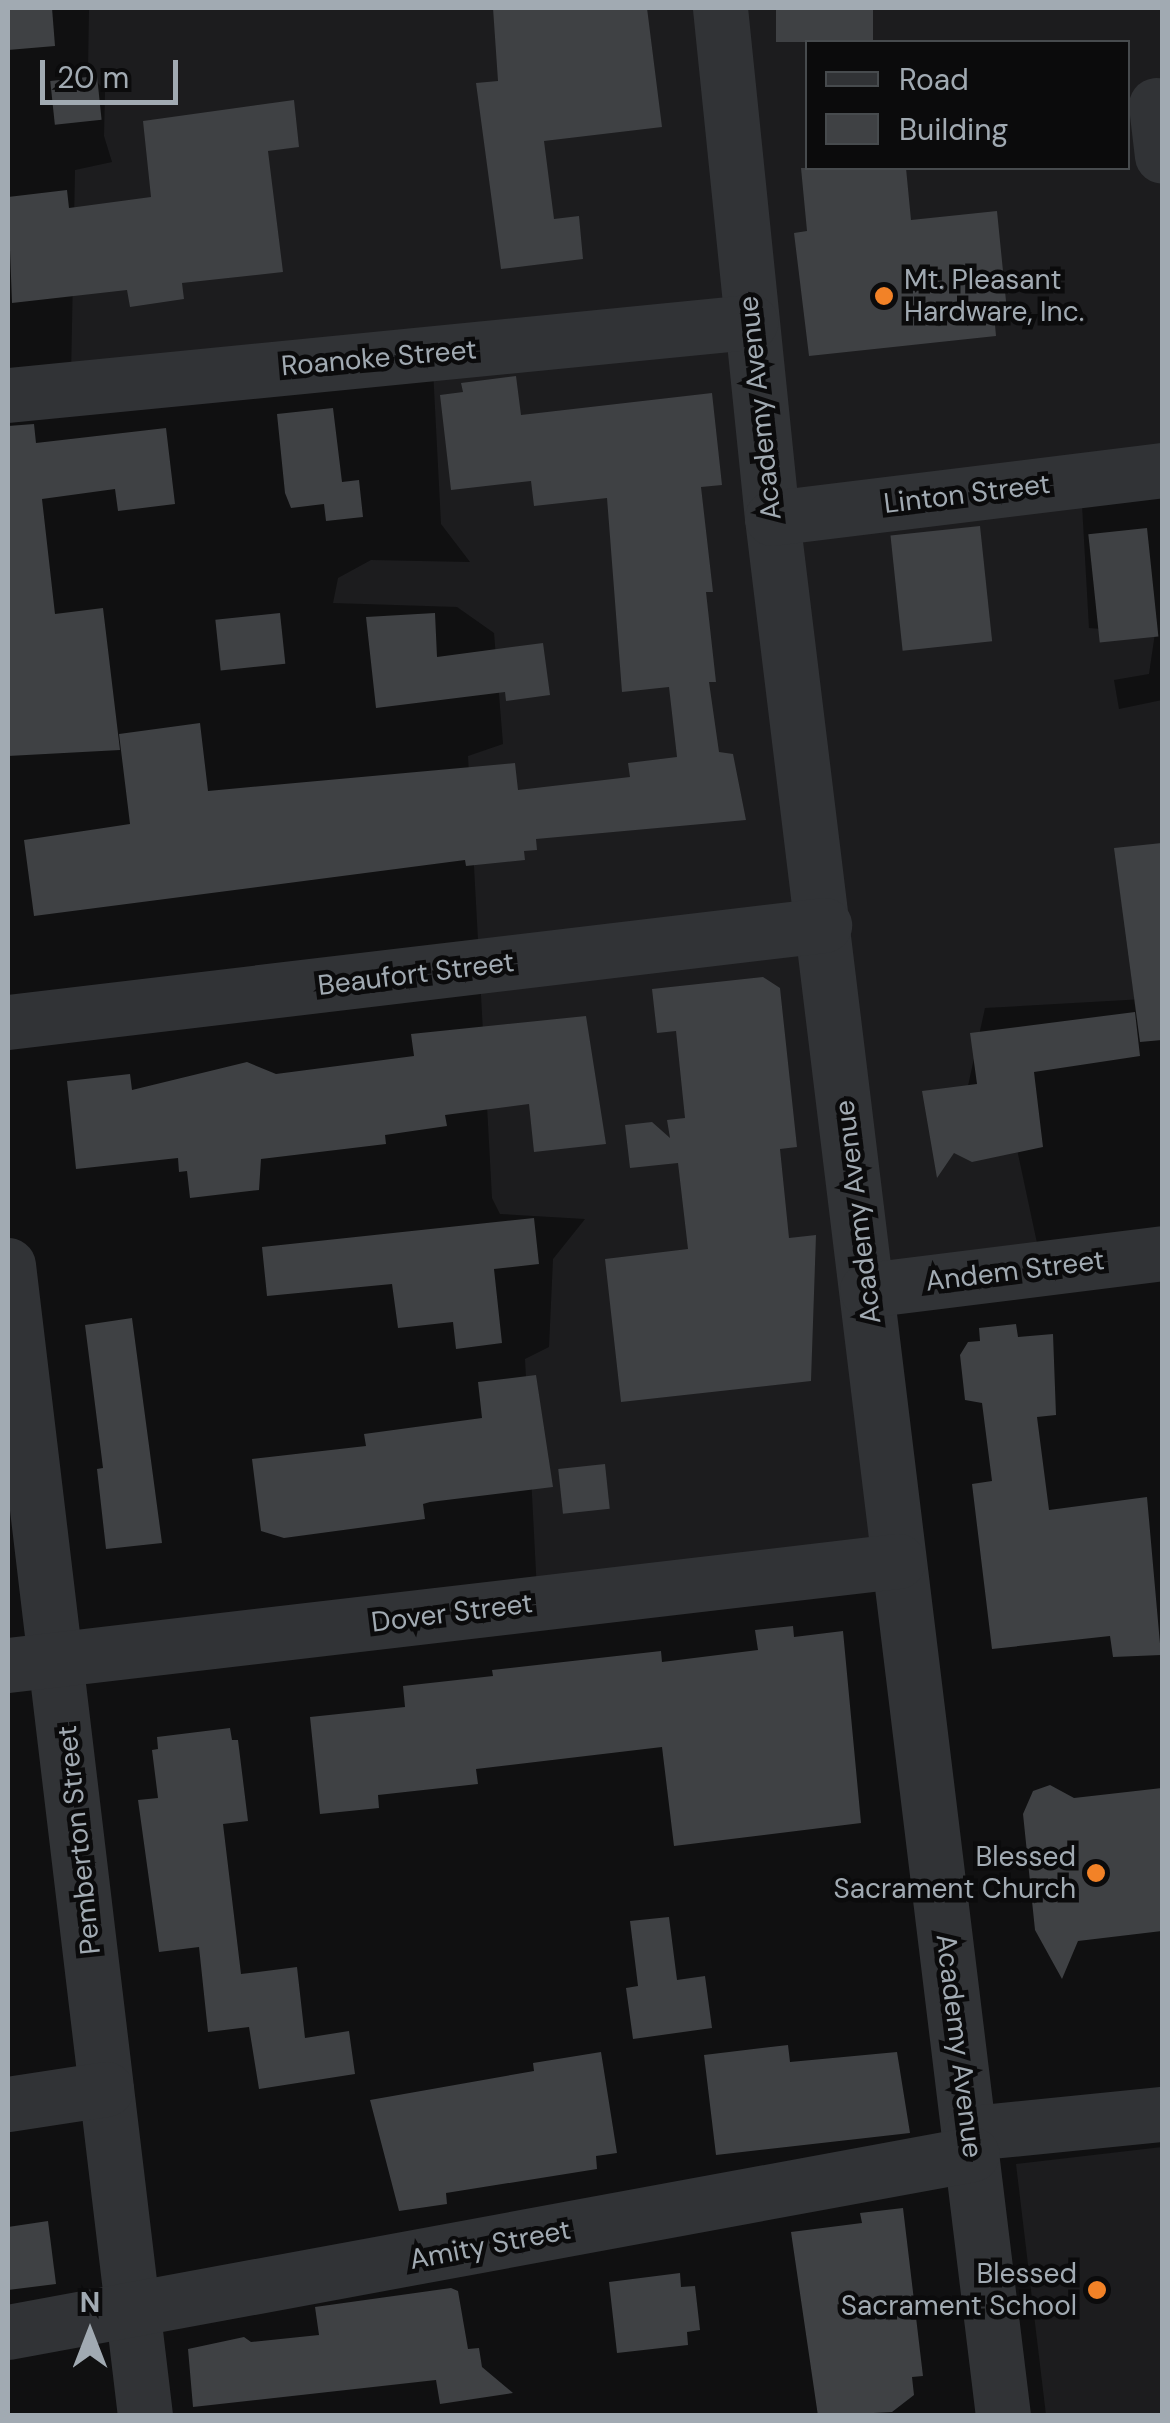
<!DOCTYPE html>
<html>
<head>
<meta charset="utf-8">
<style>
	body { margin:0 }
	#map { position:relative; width:1170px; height:2423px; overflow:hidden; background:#101011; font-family:"DM Sans",sans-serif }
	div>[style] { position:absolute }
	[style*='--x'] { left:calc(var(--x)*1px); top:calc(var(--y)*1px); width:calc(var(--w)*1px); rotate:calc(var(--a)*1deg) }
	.built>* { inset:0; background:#1c1c1e }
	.building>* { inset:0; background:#3f4144; transform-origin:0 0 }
	.minor>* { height:55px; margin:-27.5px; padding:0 27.5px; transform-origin:27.5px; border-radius:27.5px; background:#313336 }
	.dots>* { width:28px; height:28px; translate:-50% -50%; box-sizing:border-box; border:5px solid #0b0b0c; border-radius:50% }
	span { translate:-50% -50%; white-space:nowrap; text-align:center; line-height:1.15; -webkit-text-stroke:9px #0b0b0c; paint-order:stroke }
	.poi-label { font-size:28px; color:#a1aab2 }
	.left { translate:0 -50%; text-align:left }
	.right { translate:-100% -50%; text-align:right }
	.street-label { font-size:28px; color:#a1aab2 }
	.frame { position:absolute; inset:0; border:10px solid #a1aab2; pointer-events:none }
	.legend { position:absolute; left:805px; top:40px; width:325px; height:130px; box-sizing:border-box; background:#0b0b0c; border:2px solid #474b4e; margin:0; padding:12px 18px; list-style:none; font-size:30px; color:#a1aab2 }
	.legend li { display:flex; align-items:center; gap:20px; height:50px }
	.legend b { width:50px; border:2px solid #474b4e }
	.north { position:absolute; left:40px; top:2283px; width:100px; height:100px; -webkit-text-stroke:8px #0b0b0c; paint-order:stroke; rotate:0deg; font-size:28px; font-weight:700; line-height:40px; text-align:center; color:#a1aab2 }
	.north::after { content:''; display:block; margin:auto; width:35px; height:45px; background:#a1aab2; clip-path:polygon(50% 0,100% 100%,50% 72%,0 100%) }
	.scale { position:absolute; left:40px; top:60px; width:138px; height:45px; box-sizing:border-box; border:5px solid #a1aab2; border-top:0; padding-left:12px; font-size:30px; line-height:35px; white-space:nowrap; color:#a1aab2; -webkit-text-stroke:8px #0b0b0c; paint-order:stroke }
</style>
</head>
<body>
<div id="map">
	<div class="built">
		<div style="clip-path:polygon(evenodd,89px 8px,1162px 8px,1162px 468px,1081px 487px,1089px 628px,1155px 633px,1149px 674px,1114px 680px,1119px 709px,1162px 700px,1162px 998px,985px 1008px,968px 1086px,1014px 1135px,1040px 1257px,879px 1283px,900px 1549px,537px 1592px,525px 1359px,549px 1347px,553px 1259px,585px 1219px,500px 1214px,492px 1198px,468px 756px,503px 744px,494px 633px,457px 607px,333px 603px,338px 578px,371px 560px,470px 562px,441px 524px,432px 350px,71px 376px,75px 170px,112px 162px,104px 136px,105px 92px,88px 70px,89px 8px,808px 42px,1128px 42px,1128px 168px,808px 168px,808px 42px)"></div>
		<div style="clip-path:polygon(1162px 2147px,1162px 2415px,1046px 2415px,1016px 2164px)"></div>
	</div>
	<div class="building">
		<div style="clip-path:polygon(8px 8px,52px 8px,55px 46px,8px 50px)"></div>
		<div style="clip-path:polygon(493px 8px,647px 8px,662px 127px,544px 141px,554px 219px,579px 216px,583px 259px,501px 269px,476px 83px,498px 81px)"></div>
		<div style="left:776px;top:8px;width:97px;height:34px"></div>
		<div style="left:97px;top:76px;width:44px;height:47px;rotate:84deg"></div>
		<div style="clip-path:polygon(294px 100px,299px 147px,268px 151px,283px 272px,182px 283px,184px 299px,130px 307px,127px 290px,12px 303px,8px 197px,67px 190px,69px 208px,151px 197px,143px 121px)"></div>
		<div style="clip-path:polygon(801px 168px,906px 168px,911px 220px,997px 211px,1007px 311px,994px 313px,996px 336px,809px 356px,794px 233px,807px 231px)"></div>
		<div style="clip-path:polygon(516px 376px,521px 415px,712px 393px,722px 485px,701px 487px,713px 592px,706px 592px,716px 682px,709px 682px,719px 752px,733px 754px,746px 820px,536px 839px,537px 850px,524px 851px,525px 860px,466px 866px,465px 860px,34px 916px,24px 840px,130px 824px,119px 734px,200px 723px,208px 791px,515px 763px,518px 790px,630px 777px,628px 763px,677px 757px,669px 687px,622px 692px,607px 498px,534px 506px,531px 481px,451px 490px,440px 395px,463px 392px,461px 383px)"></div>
		<div style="clip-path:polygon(333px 408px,342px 482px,359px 480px,363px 517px,326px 521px,324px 504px,291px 508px,285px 493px,277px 414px)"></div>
		<div style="clip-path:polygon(34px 424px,36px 443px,166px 428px,175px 504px,118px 511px,115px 489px,42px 499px,55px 614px,103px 608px,120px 750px,8px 756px,8px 426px)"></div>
		<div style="left:980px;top:526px;width:116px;height:90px;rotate:84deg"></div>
		<div style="left:1147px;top:528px;width:109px;height:59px;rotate:84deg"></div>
		<div style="left:280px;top:613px;width:51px;height:65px;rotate:84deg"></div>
		<div style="clip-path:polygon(435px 613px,437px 657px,543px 643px,550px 695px,506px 701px,505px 692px,376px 708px,366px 617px)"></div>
		<div style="clip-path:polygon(1162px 843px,1162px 1040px,1140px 1042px,1114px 848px)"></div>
		<div style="clip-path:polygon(763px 977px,780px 988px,797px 1147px,780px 1149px,789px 1238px,816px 1235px,811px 1381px,621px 1402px,605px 1259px,688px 1249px,678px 1163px,630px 1168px,625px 1125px,652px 1122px,670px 1138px,667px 1120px,685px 1118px,676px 1031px,657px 1033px,652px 989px)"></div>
		<div style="clip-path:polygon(1135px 1012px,1140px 1056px,1034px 1072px,1043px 1147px,972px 1162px,954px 1153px,937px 1178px,922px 1091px,977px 1084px,970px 1033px)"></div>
		<div style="clip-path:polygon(586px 1016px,606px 1144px,534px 1152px,529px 1104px,445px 1115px,447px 1126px,385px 1135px,386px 1144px,261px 1159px,259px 1190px,190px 1198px,187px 1171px,179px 1172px,178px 1158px,76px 1169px,67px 1081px,130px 1074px,132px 1090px,247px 1062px,276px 1074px,414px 1056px,411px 1034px)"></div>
		<div style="clip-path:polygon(534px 1218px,539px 1264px,494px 1269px,502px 1343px,456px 1349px,453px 1322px,398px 1328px,392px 1284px,267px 1296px,262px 1247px)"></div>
		<div style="clip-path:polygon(132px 1318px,162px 1543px,106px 1549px,97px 1469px,103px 1468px,85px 1325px)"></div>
		<div style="clip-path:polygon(1016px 1324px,1018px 1337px,1053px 1334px,1056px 1415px,1037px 1417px,1049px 1510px,1147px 1497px,1161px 1655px,1113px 1657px,1110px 1636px,992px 1649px,972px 1484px,992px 1481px,982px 1403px,965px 1400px,960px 1355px,968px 1342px,980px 1341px,979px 1328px)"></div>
		<div style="clip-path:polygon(536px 1375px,553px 1487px,430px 1502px,423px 1504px,425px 1519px,284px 1538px,261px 1531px,252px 1459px,366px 1446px,364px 1434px,482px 1418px,478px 1382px)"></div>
		<div style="left:605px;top:1464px;width:45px;height:47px;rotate:84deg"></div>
		<div style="clip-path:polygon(793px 1626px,794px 1637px,843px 1631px,861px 1823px,674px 1846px,662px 1747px,476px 1769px,478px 1784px,378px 1795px,379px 1808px,320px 1814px,310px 1717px,405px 1707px,403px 1686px,493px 1676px,492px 1670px,661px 1651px,662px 1662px,758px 1650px,755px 1630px)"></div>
		<div style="clip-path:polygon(230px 1728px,232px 1740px,238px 1740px,248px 1821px,223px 1824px,241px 1974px,297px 1967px,305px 2038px,349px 2031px,355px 2074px,259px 2089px,249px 2027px,208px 2032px,199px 1947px,159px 1952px,138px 1800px,158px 1798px,152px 1750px,158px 1749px,157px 1737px)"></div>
		<div style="clip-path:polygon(1050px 1785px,1074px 1798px,1162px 1788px,1162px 1931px,1078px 1941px,1062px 1979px,1035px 1930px,1023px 1814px,1033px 1791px)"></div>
		<div style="clip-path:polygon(669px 1917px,677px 1980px,705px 1976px,712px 2028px,633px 2039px,626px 1988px,638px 1986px,630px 1921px)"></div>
		<div style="clip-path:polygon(788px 2045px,790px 2062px,897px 2052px,910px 2133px,716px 2155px,704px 2055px)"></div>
		<div style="clip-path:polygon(601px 2052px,617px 2153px,596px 2156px,597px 2169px,446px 2193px,447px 2204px,399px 2211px,370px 2100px,534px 2071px,533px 2063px)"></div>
		<div style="clip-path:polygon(903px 2208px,923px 2376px,912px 2377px,914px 2395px,892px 2412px,818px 2416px,791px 2232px,862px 2223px,860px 2213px)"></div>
		<div style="clip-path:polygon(48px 2221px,56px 2284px,8px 2290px,8px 2227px)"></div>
		<div style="clip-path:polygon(680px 2273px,681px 2287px,695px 2286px,700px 2330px,687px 2332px,688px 2345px,617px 2353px,609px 2282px)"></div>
		<div style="clip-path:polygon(451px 2288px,458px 2291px,468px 2349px,479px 2348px,482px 2367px,513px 2393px,440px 2404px,436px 2380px,193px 2407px,188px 2349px,244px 2337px,251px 2342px,319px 2335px,315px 2307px)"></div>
	</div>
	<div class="minor">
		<div style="--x:720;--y:8;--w:513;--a:84.18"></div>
		<div style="--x:772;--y:518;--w:1912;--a:83.06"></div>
		<div style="--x:1156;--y:105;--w:51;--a:83.3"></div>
		<div style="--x:8;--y:395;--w:746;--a:-5.62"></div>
		<div style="--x:772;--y:518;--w:393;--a:-7"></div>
		<div style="--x:8;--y:1022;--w:822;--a:-6.78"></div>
		<div style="--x:8;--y:1265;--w:1159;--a:83.21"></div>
		<div style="--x:867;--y:1290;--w:297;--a:-7.1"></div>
		<div style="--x:8;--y:1665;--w:896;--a:-6.67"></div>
		<div style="--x:8;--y:2104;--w:99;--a:-8.7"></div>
		<div style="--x:971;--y:2133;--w:192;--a:-5.7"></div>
		<div style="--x:8;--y:2332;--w:980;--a:-10.46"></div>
	</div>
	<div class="dots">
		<div style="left:884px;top:296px;background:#f28227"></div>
		<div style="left:1096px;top:1873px;background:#f28227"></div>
		<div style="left:1097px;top:2290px;background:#f28227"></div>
	</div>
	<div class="poi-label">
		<span class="left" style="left:904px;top:296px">Mt. Pleasant<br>Hardware, Inc.</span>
		<span class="right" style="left:1076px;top:1873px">Blessed<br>Sacrament Church</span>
		<span class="right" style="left:1077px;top:2290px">Blessed<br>Sacrament School</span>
	</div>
	<div class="street-label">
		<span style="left:379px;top:358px;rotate:-5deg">Roanoke Street</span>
		<span style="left:760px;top:408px;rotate:-96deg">Academy Avenue</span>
		<span style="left:967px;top:494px;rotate:-7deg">Linton Street</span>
		<span style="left:416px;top:974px;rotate:-7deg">Beaufort Street</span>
		<span style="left:858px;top:1212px;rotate:-97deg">Academy Avenue</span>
		<span style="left:1015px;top:1271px;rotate:-7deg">Andem Street</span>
		<span style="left:452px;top:1613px;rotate:-7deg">Dover Street</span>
		<span style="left:79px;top:1840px;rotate:-96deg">Pemberton Street</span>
		<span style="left:959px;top:2046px;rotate:83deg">Academy Avenue</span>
		<span style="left:490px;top:2245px;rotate:-11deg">Amity Street</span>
	</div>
	<div class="frame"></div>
	<ul class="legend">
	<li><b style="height:12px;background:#313336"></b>Road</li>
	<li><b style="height:28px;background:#3f4144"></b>Building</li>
	</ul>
	<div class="north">N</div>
	<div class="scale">20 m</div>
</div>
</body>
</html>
